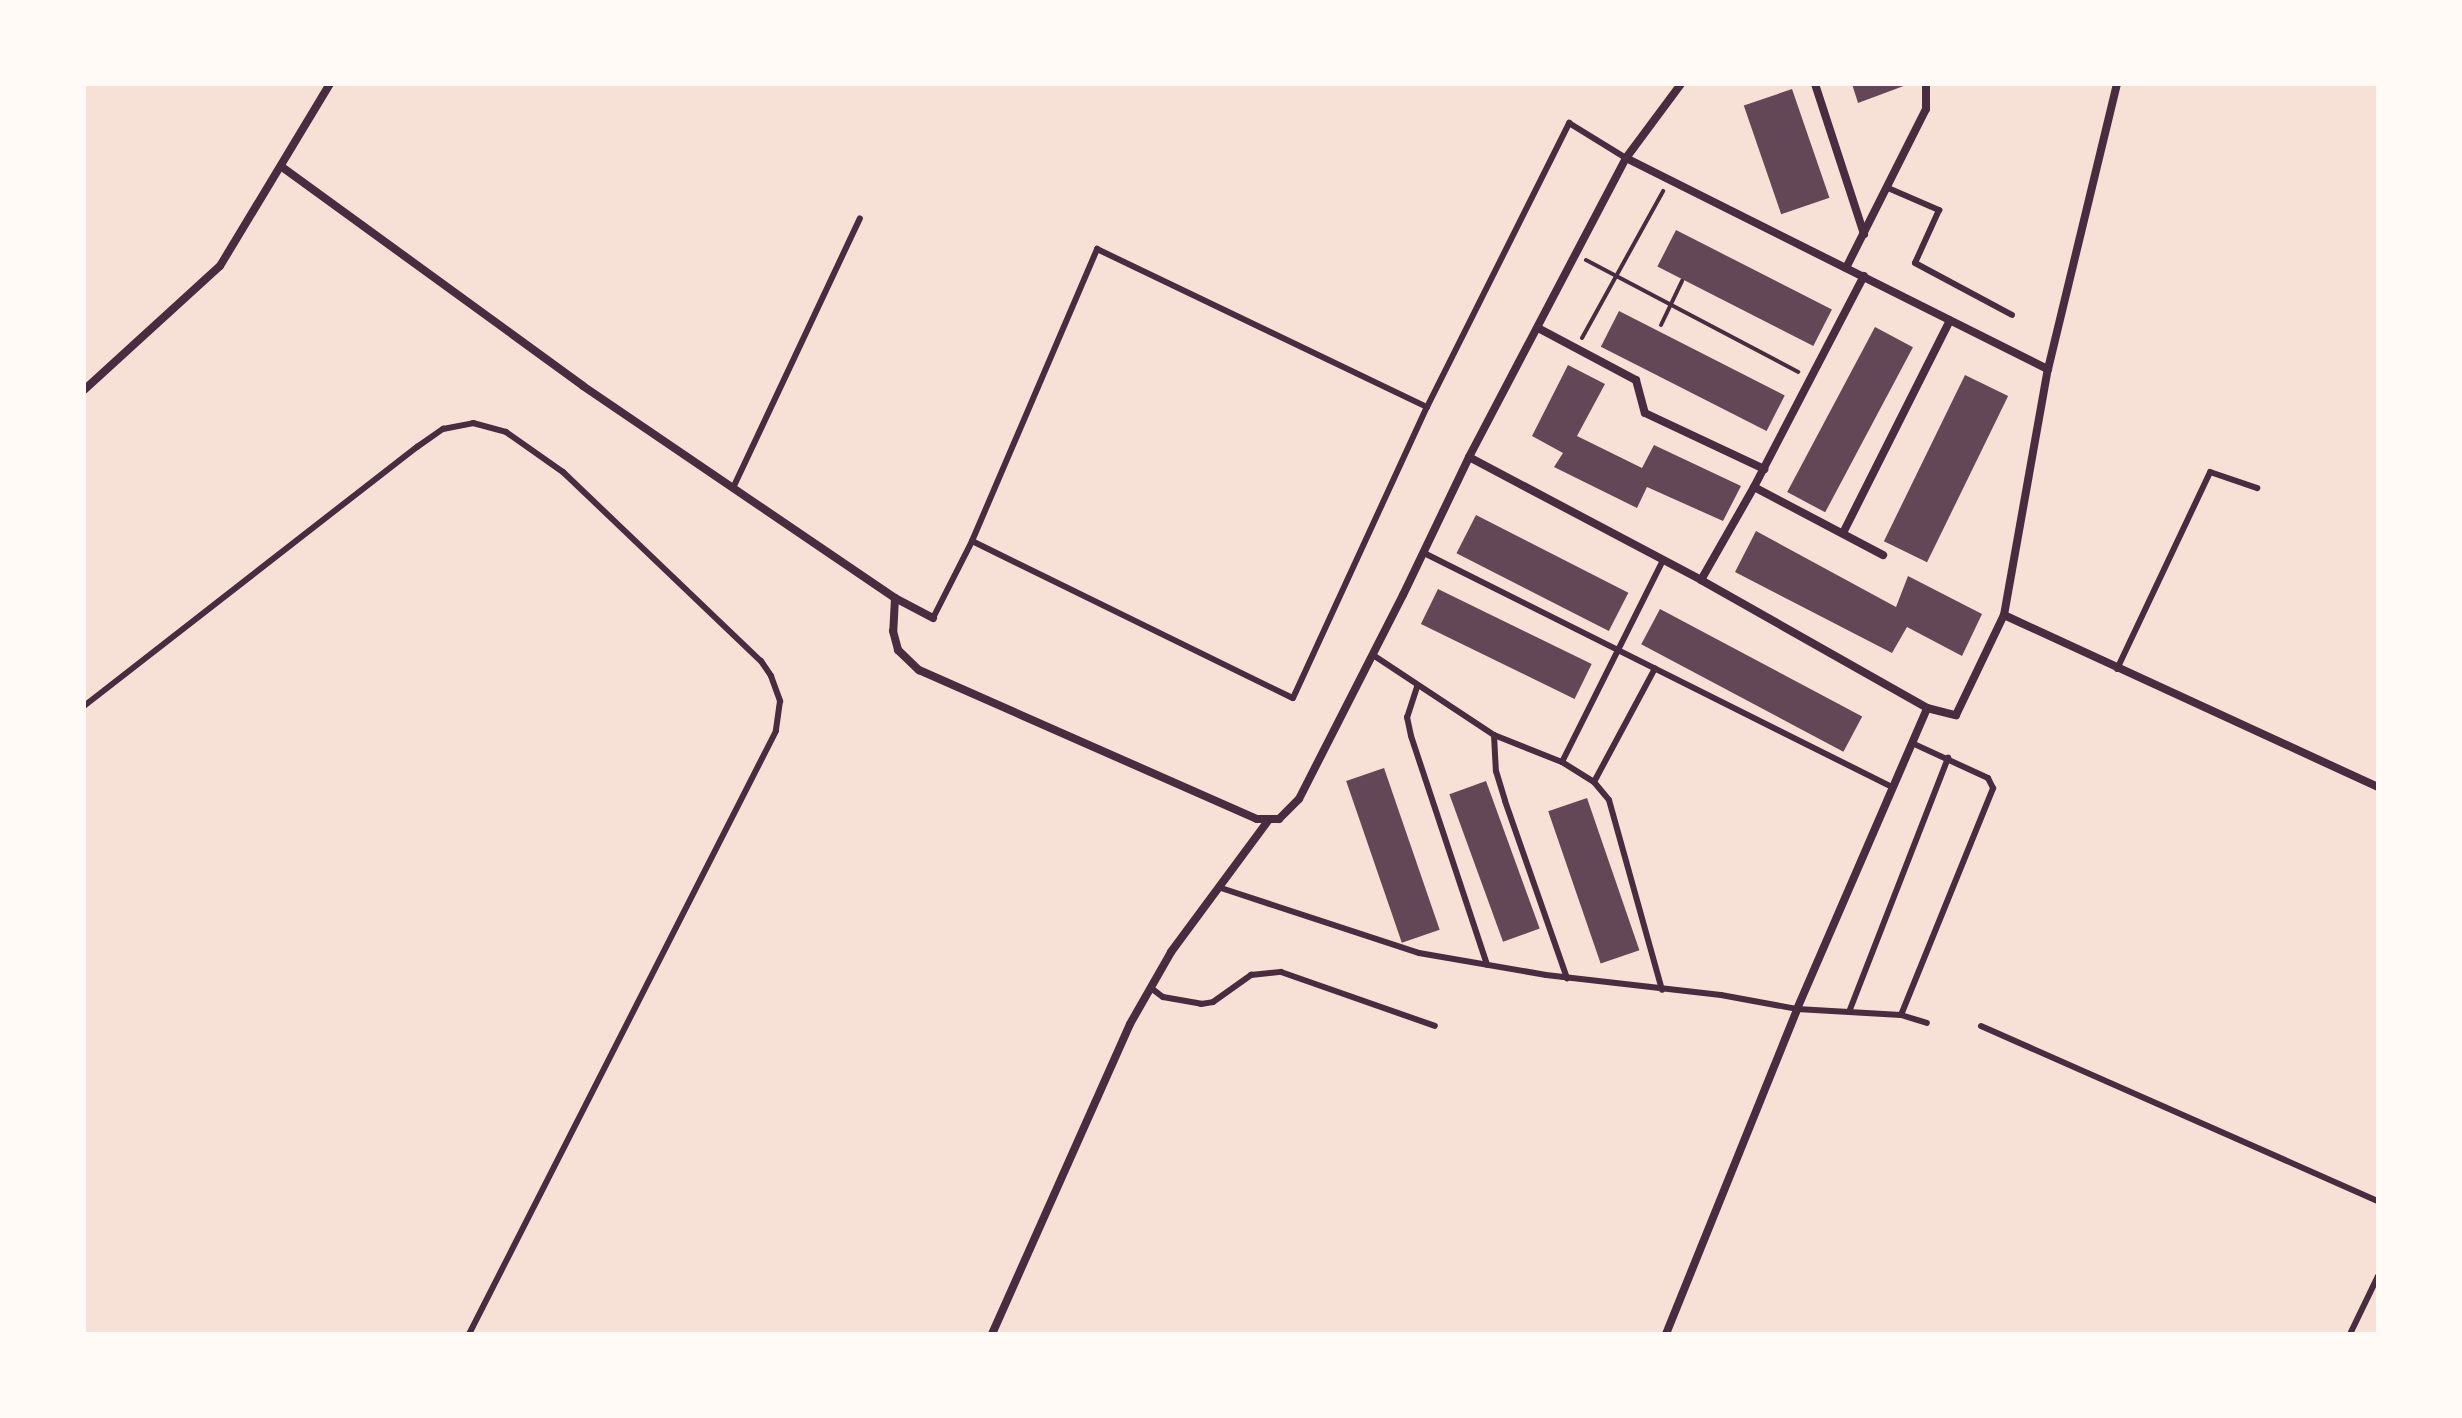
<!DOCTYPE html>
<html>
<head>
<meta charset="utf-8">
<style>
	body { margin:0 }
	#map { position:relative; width:2462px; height:1418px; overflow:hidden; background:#f7e1d7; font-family:"Source Sans 3",sans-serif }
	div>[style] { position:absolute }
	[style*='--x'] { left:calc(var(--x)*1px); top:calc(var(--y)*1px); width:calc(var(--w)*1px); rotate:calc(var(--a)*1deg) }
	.building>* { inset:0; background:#644757; transform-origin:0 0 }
	.path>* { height:4px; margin:-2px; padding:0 2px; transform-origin:2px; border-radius:2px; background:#4a2c40 }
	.service>* { height:6px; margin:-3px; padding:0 3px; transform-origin:3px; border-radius:3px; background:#4a2c40 }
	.minor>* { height:8px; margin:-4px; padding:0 4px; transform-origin:4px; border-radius:4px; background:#4a2c40 }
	span { translate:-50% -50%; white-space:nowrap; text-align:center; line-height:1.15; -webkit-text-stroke:8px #fffaf5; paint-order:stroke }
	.frame { position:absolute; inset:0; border:86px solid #fffaf5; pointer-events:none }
</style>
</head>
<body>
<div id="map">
	<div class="building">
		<div style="clip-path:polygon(1852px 84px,1909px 84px,1858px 103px)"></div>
		<div style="left:1792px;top:89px;width:115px;height:51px;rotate:71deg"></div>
		<div style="left:1676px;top:230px;width:175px;height:41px;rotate:27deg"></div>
		<div style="left:1619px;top:311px;width:186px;height:40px;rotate:27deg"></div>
		<div style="left:1875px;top:327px;width:43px;height:187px;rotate:28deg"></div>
		<div style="clip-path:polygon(1568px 365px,1605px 384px,1577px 436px,1642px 468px,1654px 445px,1741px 486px,1723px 521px,1647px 487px,1637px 508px,1554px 467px,1563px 453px,1532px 436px)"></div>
		<div style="left:1965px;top:375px;width:48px;height:185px;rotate:26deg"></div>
		<div style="left:1476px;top:515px;width:171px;height:43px;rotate:27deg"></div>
		<div style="clip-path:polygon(1756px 531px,1896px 607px,1908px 576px,1982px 614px,1962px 656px,1907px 627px,1892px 653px,1735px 572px)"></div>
		<div style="left:1438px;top:589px;width:171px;height:39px;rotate:26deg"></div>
		<div style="left:1660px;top:609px;width:229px;height:40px;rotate:28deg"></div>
		<div style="left:1384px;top:768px;width:171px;height:40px;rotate:71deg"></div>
		<div style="left:1486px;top:781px;width:157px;height:39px;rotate:70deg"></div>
		<div style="left:1587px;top:798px;width:161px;height:41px;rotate:71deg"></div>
	</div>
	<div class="path">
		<div style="--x:1586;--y:260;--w:240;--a:27.8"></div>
		<div style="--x:1661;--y:325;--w:49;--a:-64.5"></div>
		<div style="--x:1582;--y:338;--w:168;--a:-61.1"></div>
	</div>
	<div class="service">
		<div style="--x:1888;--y:188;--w:56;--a:23.3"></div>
		<div style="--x:1939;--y:210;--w:58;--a:114.4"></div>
		<div style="--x:1915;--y:263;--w:110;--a:28.2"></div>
		<div style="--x:733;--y:488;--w:298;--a:-64.8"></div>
		<div style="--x:972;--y:541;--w:357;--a:26.1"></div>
		<div style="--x:1293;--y:698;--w:320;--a:-65.3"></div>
		<div style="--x:1424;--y:553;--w:523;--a:26.57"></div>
		<div style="--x:933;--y:618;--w:86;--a:-63.1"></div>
		<div style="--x:972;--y:541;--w:318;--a:-66.8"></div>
		<div style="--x:1097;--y:249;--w:366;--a:25.6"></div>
		<div style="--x:1427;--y:407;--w:318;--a:-63.4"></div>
		<div style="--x:1569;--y:123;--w:67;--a:31.6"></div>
		<div style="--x:1373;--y:655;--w:145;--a:33.5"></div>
		<div style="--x:1494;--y:735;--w:73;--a:21.7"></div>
		<div style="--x:1562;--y:762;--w:38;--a:32"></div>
		<div style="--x:1594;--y:782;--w:23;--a:50"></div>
		<div style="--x:1609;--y:800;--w:197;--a:74.4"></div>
		<div style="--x:2117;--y:669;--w:218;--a:-64.7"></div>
		<div style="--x:2210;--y:472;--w:50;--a:18.8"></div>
		<div style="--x:1417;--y:687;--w:32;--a:108"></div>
		<div style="--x:1407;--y:717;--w:19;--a:78"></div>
		<div style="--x:1411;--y:736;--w:241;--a:71.6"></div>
		<div style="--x:84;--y:706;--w:422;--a:-37.9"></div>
		<div style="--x:417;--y:447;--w:32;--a:-35"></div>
		<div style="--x:443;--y:429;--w:31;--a:-11"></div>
		<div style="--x:473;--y:423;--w:34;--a:15"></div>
		<div style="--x:506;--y:432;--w:70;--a:35.1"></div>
		<div style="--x:563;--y:472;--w:274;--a:43.7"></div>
		<div style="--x:761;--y:661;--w:18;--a:56"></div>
		<div style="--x:771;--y:676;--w:27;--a:70"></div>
		<div style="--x:780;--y:701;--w:30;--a:98"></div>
		<div style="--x:776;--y:731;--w:677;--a:116.98"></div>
		<div style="--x:1494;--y:735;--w:36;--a:87"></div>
		<div style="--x:1496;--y:771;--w:31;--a:73"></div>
		<div style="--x:1505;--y:801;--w:188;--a:70.7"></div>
		<div style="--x:1562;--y:762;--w:226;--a:-63.4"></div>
		<div style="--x:1594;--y:782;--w:129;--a:-61.8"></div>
		<div style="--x:1221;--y:888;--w:208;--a:18.2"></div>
		<div style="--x:1419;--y:953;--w:129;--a:9.8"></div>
		<div style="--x:1546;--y:975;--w:176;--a:6.5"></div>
		<div style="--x:1721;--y:995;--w:77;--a:10.4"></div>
		<div style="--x:1797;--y:1009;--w:104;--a:3.3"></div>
		<div style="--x:1901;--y:1015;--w:27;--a:17"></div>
		<div style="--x:1151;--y:988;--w:15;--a:37"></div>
		<div style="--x:1163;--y:997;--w:39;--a:10"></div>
		<div style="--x:1201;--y:1004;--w:12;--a:-9"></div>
		<div style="--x:1213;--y:1002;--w:47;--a:-35.4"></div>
		<div style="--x:1251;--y:975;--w:30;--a:-6"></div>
		<div style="--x:1281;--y:972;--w:163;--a:19.3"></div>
		<div style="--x:1849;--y:1012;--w:273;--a:-68.7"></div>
		<div style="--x:1901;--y:1015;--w:245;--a:-67.9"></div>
		<div style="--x:1993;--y:788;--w:11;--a:-117"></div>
		<div style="--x:1988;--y:778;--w:84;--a:-155.3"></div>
		<div style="--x:1981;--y:1026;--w:434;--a:23.8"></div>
		<div style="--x:2350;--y:1334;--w:64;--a:-64.2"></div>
	</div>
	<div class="minor">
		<div style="--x:1815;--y:84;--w:158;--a:71.9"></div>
		<div style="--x:1626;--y:158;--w:472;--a:26.6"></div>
		<div style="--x:282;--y:167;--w:372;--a:36"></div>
		<div style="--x:583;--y:386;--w:377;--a:34.2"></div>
		<div style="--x:895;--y:598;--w:43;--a:27.8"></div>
		<div style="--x:1846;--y:268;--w:178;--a:-63.3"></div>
		<div style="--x:1926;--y:109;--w:25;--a:-90"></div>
		<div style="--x:1538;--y:328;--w:111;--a:28"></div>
		<div style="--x:1636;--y:380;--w:34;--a:75"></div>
		<div style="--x:1645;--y:413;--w:132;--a:25.2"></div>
		<div style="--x:84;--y:390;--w:184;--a:-42.4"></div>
		<div style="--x:220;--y:266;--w:213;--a:-58.9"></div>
		<div style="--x:1469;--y:457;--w:263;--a:27.9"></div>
		<div style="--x:1701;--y:580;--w:260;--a:29.5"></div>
		<div style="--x:1754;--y:487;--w:146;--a:27.8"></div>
		<div style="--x:1843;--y:533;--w:238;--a:-63.3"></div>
		<div style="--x:1701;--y:580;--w:107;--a:-60.3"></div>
		<div style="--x:1754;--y:487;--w:238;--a:-62.5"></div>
		<div style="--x:895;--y:598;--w:33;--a:93"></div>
		<div style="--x:893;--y:631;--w:20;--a:75"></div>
		<div style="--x:898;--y:650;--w:29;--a:44"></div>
		<div style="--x:919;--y:670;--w:369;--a:23.8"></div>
		<div style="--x:1257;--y:819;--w:22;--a:0"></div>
		<div style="--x:1279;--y:819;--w:28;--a:-45"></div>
		<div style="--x:1299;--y:799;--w:229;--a:-63"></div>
		<div style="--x:1403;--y:595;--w:153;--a:-64.4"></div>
		<div style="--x:1469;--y:457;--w:338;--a:-62.3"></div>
		<div style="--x:1626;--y:158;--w:92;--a:-53.4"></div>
		<div style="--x:2004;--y:615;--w:412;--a:24.7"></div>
		<div style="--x:992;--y:1334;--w:339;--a:-66"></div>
		<div style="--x:1130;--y:1024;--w:83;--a:-60.3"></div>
		<div style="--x:1171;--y:952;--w:163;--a:-53.5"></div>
		<div style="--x:1666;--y:1334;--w:350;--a:-68"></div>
		<div style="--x:1797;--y:1009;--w:328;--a:-66.6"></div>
		<div style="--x:1927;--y:708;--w:30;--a:14"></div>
		<div style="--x:1956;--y:715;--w:111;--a:-64.4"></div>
		<div style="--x:2004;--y:615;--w:250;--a:-79.9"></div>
		<div style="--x:2048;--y:369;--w:293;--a:-76.4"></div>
	</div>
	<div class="frame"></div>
</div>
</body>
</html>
